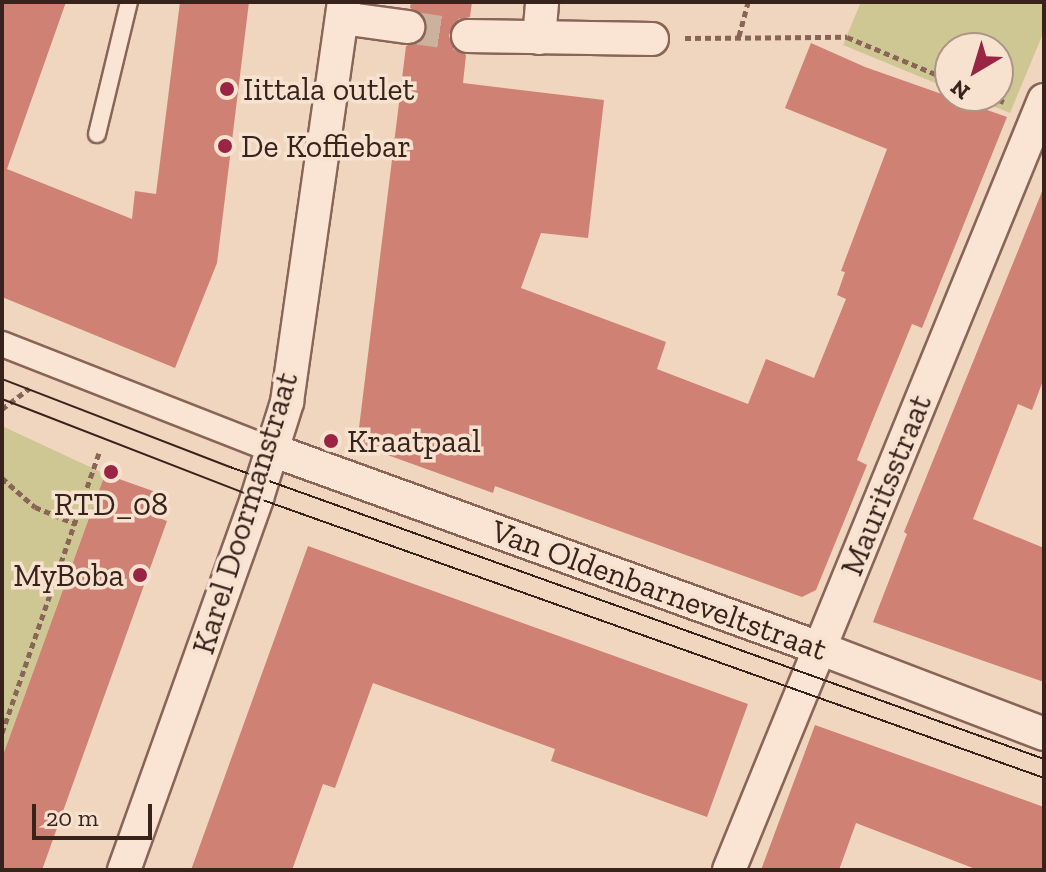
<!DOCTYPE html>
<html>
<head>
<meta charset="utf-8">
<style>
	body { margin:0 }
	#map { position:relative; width:1046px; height:872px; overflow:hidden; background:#f0d5bf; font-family:"Zilla Slab",serif }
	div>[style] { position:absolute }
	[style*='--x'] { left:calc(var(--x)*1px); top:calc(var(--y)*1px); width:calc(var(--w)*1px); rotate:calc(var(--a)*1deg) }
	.green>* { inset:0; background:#cec693 }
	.building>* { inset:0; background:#cf8273 }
	.minor-tunnel>* { height:32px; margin-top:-16px; transform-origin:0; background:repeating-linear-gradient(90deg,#cbb19e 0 32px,transparent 0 48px) }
	.path>* { height:5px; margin-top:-2.5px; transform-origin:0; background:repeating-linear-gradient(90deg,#896557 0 6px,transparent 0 10px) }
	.roads { filter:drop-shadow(2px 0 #896557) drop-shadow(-2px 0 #896557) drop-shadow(0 2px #896557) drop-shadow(0 -2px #896557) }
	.service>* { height:16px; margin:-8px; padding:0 8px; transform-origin:8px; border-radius:8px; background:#fae4d3 }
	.pedestrian>* { height:24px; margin:-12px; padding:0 12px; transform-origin:12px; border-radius:12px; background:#fae4d3 }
	.minor>* { height:32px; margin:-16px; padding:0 16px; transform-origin:16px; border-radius:16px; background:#fae4d3 }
	.tram>* { height:2px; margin:-1px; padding:0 1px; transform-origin:1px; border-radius:1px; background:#38221c }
	.dots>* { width:22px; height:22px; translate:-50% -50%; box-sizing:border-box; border:4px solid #f7e1cf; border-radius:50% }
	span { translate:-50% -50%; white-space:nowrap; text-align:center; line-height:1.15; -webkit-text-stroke:7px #f7e1cf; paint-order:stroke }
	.poi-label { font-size:32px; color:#38221c }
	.left { translate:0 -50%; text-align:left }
	.right { translate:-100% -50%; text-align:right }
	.street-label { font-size:32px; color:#38221c }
	.frame { position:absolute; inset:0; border:4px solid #38221c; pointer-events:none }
	.north { position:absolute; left:934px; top:32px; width:80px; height:80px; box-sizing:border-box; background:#f7e1cf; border:2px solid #ab9587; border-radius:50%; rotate:218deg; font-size:22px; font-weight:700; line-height:32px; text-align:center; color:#38221c }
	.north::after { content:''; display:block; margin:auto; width:28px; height:36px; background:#9a2443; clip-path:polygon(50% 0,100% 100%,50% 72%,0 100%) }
	.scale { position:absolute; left:32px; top:804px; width:120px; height:36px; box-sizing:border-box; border:4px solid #38221c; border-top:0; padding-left:10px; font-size:24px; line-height:28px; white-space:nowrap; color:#38221c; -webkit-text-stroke:6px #f7e1cf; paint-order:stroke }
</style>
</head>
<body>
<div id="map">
	<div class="green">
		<div style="clip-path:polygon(861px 2px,1044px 4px,1044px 31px,1010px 113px,968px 96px,998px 96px,998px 48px,950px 48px,950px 89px,843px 45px)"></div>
		<div style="clip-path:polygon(2px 426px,105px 474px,2px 758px)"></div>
	</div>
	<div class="building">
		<div style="clip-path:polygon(2px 2px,66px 2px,7px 169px,132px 219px,135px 191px,156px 194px,180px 2px,249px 2px,217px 263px,175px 368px,2px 297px)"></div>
		<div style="clip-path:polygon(411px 2px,472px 2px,470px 17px,458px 20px,449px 35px,452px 46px,466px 55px,463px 83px,604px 100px,588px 238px,541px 233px,521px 288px,666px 342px,657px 369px,748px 404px,766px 359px,814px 378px,846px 299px,837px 295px,845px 272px,841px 271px,887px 149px,785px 108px,811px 43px,865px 67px,1007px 117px,922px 328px,912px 324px,872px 422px,857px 460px,867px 465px,816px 590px,802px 597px,495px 486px,493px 493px,357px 444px,406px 46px,422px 39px,427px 29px,420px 13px,410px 8px)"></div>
		<div style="clip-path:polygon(1043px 189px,1044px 378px,1032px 410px,1018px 404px,973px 519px,1044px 548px,1044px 682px,873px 622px,907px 534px,904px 532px)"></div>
		<div style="clip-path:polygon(105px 474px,167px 496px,159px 518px,167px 521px,42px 870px,2px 870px,2px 758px)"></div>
		<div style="clip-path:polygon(308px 546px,748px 704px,707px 817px,551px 761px,555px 749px,373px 683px,335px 788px,323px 784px,292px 870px,191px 870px)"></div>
		<div style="clip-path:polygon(815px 725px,1044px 807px,1044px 870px,978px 870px,856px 823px,839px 870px,761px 870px)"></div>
	</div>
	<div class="minor-tunnel">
		<div style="--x:408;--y:27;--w:61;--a:8.5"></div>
	</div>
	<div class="path">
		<div style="--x:739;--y:36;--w:35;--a:-75"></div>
		<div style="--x:685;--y:38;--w:162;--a:-0.4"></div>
		<div style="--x:847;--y:37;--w:112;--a:22.7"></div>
		<div style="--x:990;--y:96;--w:15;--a:23"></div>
		<div style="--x:2;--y:409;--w:34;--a:-37"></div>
		<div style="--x:2;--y:478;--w:44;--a:41.3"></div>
		<div style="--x:35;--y:507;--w:44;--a:22.5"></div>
		<div style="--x:2;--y:733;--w:299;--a:-70.9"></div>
	</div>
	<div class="roads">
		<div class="service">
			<div style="--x:97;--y:134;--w:136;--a:-76.4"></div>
		</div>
		<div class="pedestrian">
			<div style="--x:2;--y:344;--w:290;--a:21.4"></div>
		</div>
		<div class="minor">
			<div style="--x:342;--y:18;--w:67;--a:7.8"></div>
			<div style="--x:468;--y:36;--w:184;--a:0.9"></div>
			<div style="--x:539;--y:38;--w:36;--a:-85"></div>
			<div style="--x:272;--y:450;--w:582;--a:19.9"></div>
			<div style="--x:819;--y:648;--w:241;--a:20.9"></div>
			<div style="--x:124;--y:870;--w:395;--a:-70.3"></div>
			<div style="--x:257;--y:498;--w:101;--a:-72.6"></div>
			<div style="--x:287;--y:402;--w:404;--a:-81.9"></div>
			<div style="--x:729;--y:870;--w:832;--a:-67.75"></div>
		</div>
	</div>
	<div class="tram">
		<div style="--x:2;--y:379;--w:244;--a:21.1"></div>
		<div style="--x:230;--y:467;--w:865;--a:19.73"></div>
		<div style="--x:2;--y:399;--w:274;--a:21.2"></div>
		<div style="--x:257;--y:498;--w:835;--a:19.58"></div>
	</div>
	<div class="dots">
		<div style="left:227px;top:89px;background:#9a2443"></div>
		<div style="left:225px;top:146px;background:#9a2443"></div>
		<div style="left:331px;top:441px;background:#9a2443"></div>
		<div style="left:111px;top:472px;background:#9a2443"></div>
		<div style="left:140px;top:575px;background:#9a2443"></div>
	</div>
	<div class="poi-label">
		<span class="left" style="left:243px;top:89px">Iittala outlet</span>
		<span class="left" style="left:241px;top:146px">De Koffiebar</span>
		<span class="left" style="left:347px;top:441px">Kraatpaal</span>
		<span style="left:111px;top:504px">RTD_08</span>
		<span class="right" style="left:124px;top:575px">MyBoba</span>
	</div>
	<div class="street-label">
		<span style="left:886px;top:485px;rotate:-68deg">Mauritsstraat</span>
		<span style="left:245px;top:513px;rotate:-73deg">Karel Doormanstraat</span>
		<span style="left:659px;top:590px;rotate:20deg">Van Oldenbarneveltstraat</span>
	</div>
	<div class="frame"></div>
	<div class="north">N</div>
	<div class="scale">20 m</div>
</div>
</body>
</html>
